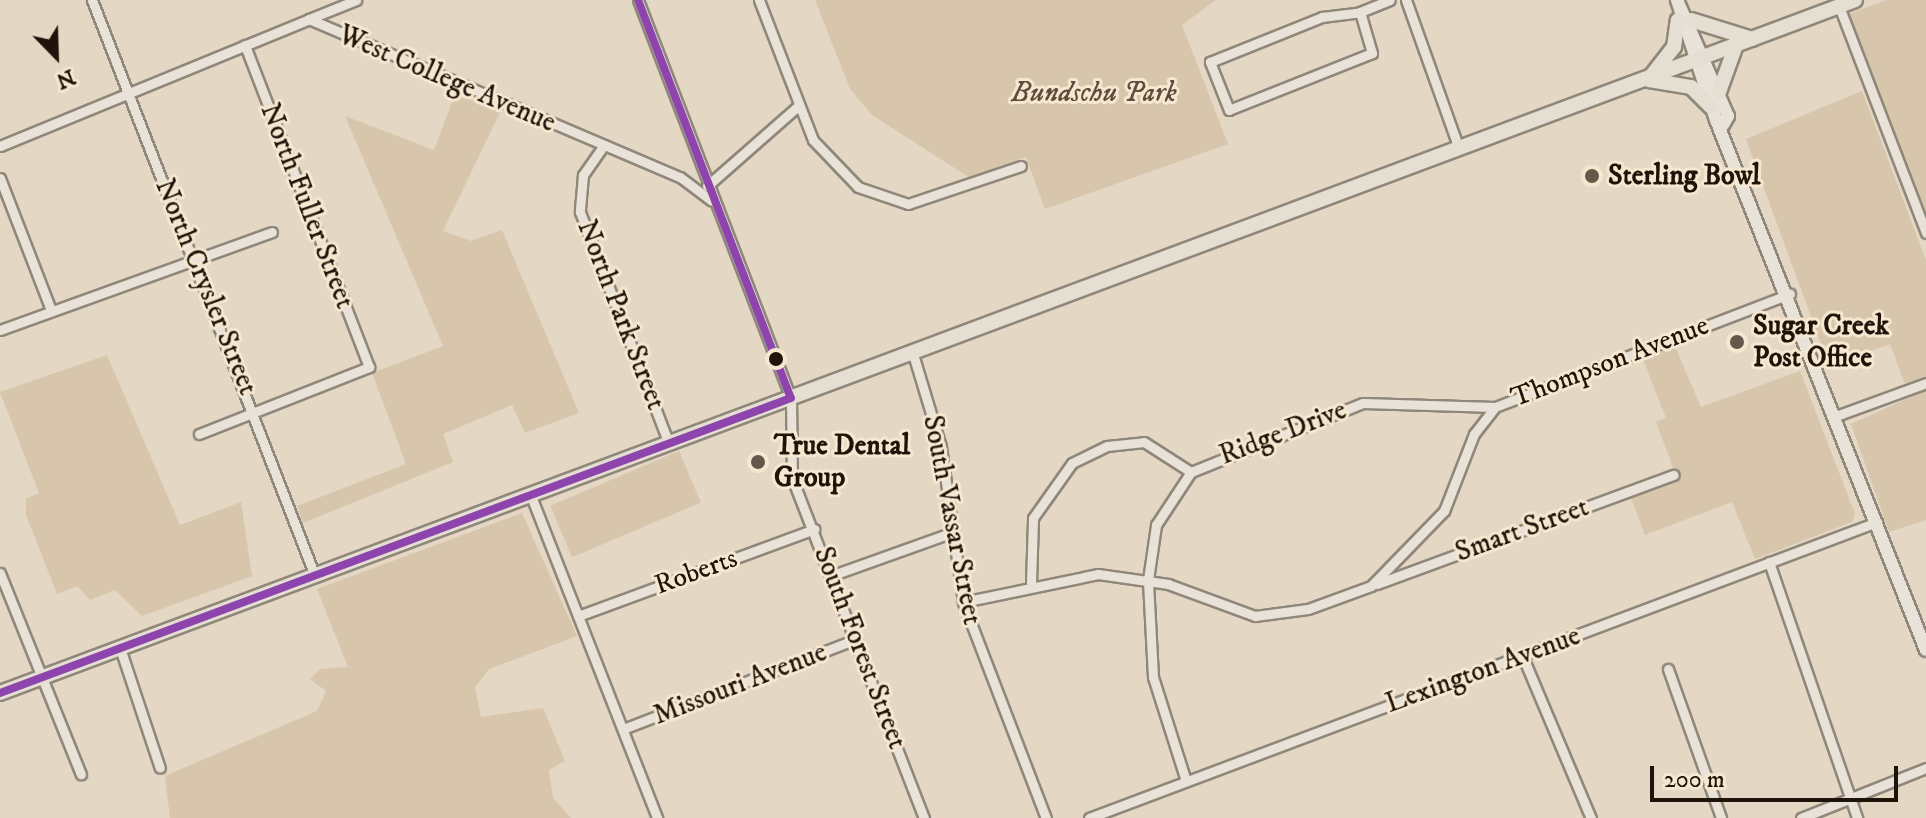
<!DOCTYPE html>
<html>
<head>
<meta charset="utf-8">
<style>
	body { margin:0 }
	#map { position:relative; width:1926px; height:818px; overflow:hidden; background:#e4d7c3; font-family:"IM FELL DW Pica",serif }
	div>[style] { position:absolute }
	[style*='--x'] { left:calc(var(--x)*1px); top:calc(var(--y)*1px); width:calc(var(--w)*1px); rotate:calc(var(--a)*1deg) }
	.green>* { inset:0; background:#d7c6ac; transform-origin:0 0 }
	.roads { filter:drop-shadow(2px 0 #8f877a) drop-shadow(-2px 0 #8f877a) drop-shadow(0 2px #8f877a) drop-shadow(0 -2px #8f877a) }
	.street>* { height:9px; margin:-4.5px; padding:0 4.5px; transform-origin:4.5px; border-radius:4.5px; background:#e9e2d8 }
	.secondary>* { height:12px; margin:-6px; padding:0 6px; transform-origin:6px; border-radius:6px; background:#e9e2d8 }
	.primary>* { height:14px; margin:-7px; padding:0 7px; transform-origin:7px; border-radius:7px; background:#e5ded2 }
	.bus-1>* { height:8px; margin:-4px; padding:0 4px; transform-origin:4px; border-radius:4px; background:#8e44ad }
	.dots>* { width:22px; height:22px; translate:-50% -50%; box-sizing:border-box; border:4px solid #f6e7d0; border-radius:50% }
	span { translate:-50% -50%; white-space:nowrap; text-align:center; line-height:1.15; -webkit-text-stroke:6px #f6e7d0; paint-order:stroke }
	.street-label { font-size:28px; color:#20140a }
	.park-label { font-size:28px; color:#5d4d3c; font-style:italic }
	.poi-label { font-size:28px; color:#20140a; font-weight:700 }
	.left { translate:0 -50%; text-align:left }
	.north { position:absolute; left:16px; top:16px; width:80px; height:80px; -webkit-text-stroke:6px #f6e7d0; paint-order:stroke; rotate:157deg; font-size:22px; font-weight:700; line-height:32px; text-align:center; color:#20140a }
	.north::after { content:''; display:block; margin:auto; width:28px; height:36px; background:#20140a; clip-path:polygon(50% 0,100% 100%,50% 72%,0 100%) }
	.scale { position:absolute; left:1650px; top:766px; width:248px; height:36px; box-sizing:border-box; border:4px solid #20140a; border-top:0; padding-left:10px; font-size:24px; line-height:28px; white-space:nowrap; color:#20140a; -webkit-text-stroke:6px #f6e7d0; paint-order:stroke }
</style>
</head>
<body>
<div id="map">
	<div class="green">
		<div style="clip-path:polygon(815px 0,1216px 0,1182px 25px,1228px 144px,1045px 209px,1026px 157px,970px 178px,872px 115px,850px 89px)"></div>
		<div style="clip-path:polygon(1886px 0,1926px 0,1926px 228px,1848px 22px,1849px 14px)"></div>
		<div style="clip-path:polygon(1862px 91px,1926px 260px,1926px 376px,1905px 384px,1890px 344px,1829px 366px,1746px 139px)"></div>
		<div style="clip-path:polygon(455px 94px,500px 112px,443px 231px,471px 241px,502px 230px,579px 413px,525px 433px,512px 405px,443px 434px,453px 462px,303px 523px,297px 506px,406px 464px,372px 373px,443px 346px,345px 116px,434px 150px)"></div>
		<div style="clip-path:polygon(1674px 344px,1701px 407px,1800px 371px,1855px 514px,1852px 522px,1755px 559px,1732px 502px,1645px 535px,1631px 498px,1665px 484px,1673px 467px,1656px 422px,1666px 418px,1642px 357px)"></div>
		<div style="clip-path:polygon(107px 355px,180px 525px,241px 502px,252px 576px,142px 616px,115px 590px,90px 600px,77px 586px,57px 594px,26px 515px,26px 499px,39px 493px,0 392px)"></div>
		<div style="clip-path:polygon(1926px 390px,1926px 520px,1889px 532px,1851px 424px)"></div>
		<div style="left:679px;top:451px;width:56px;height:140px;rotate:67deg"></div>
		<div style="clip-path:polygon(522px 513px,577px 636px,489px 669px,475px 687px,481px 717px,543px 708px,565px 761px,549px 770px,553px 798px,571px 818px,170px 818px,165px 776px,317px 711px,326px 691px,310px 679px,320px 669px,348px 667px,317px 589px)"></div>
	</div>
	<div class="roads">
		<div class="street">
			<div style="--x:92;--y:0;--w:618;--a:68.84"></div>
			<div style="--x:638;--y:0;--w:426;--a:69"></div>
			<div style="--x:791;--y:398;--w:80;--a:89.3"></div>
			<div style="--x:792;--y:478;--w:365;--a:68.8"></div>
			<div style="--x:759;--y:0;--w:150;--a:68.9"></div>
			<div style="--x:813;--y:140;--w:65;--a:46.2"></div>
			<div style="--x:858;--y:187;--w:53;--a:18.8"></div>
			<div style="--x:908;--y:204;--w:119;--a:-18.6"></div>
			<div style="--x:1406;--y:0;--w:158;--a:70.4"></div>
			<div style="--x:1839;--y:6;--w:243;--a:69"></div>
			<div style="--x:1360;--y:12;--w:43;--a:73.7"></div>
			<div style="--x:1372;--y:53;--w:154;--a:158.3"></div>
			<div style="--x:1229;--y:110;--w:52;--a:-111.6"></div>
			<div style="--x:1210;--y:62;--w:121;--a:-21.9"></div>
			<div style="--x:1322;--y:17;--w:38;--a:-7"></div>
			<div style="--x:1360;--y:12;--w:32;--a:-22"></div>
			<div style="--x:309;--y:19;--w:51;--a:-22"></div>
			<div style="--x:604;--y:145;--w:37;--a:125"></div>
			<div style="--x:583;--y:175;--w:37;--a:95"></div>
			<div style="--x:580;--y:212;--w:248;--a:69"></div>
			<div style="--x:0;--y:146;--w:334;--a:-22.3"></div>
			<div style="--x:309;--y:19;--w:403;--a:23.1"></div>
			<div style="--x:680;--y:177;--w:39;--a:37"></div>
			<div style="--x:0;--y:178;--w:142;--a:68.9"></div>
			<div style="--x:707;--y:186;--w:121;--a:-41.3"></div>
			<div style="--x:0;--y:330;--w:289;--a:-19.8"></div>
			<div style="--x:913;--y:354;--w:97;--a:73.2"></div>
			<div style="--x:941;--y:447;--w:157;--a:81.9"></div>
			<div style="--x:963;--y:602;--w:231;--a:69"></div>
			<div style="--x:1836;--y:416;--w:96;--a:-20.1"></div>
			<div style="--x:199;--y:434;--w:183;--a:-21.5"></div>
			<div style="--x:369;--y:367;--w:345;--a:-111.1"></div>
			<div style="--x:531;--y:496;--w:346;--a:68.6"></div>
			<div style="--x:1769;--y:562;--w:271;--a:71"></div>
			<div style="--x:0;--y:573;--w:217;--a:68.1"></div>
			<div style="--x:833;--y:575;--w:127;--a:-19.7"></div>
			<div style="--x:1031;--y:583;--w:65;--a:-88.2"></div>
			<div style="--x:1033;--y:518;--w:67;--a:-54.7"></div>
			<div style="--x:1072;--y:463;--w:39;--a:-26"></div>
			<div style="--x:1107;--y:446;--w:37;--a:-6"></div>
			<div style="--x:1144;--y:442;--w:56;--a:32.6"></div>
			<div style="--x:1377;--y:584;--w:316;--a:-20.2"></div>
			<div style="--x:963;--y:602;--w:138;--a:-11.7"></div>
			<div style="--x:1098;--y:574;--w:71;--a:8.1"></div>
			<div style="--x:1168;--y:584;--w:93;--a:20.2"></div>
			<div style="--x:1255;--y:616;--w:53;--a:-7.5"></div>
			<div style="--x:1308;--y:609;--w:67;--a:-20.1"></div>
			<div style="--x:1371;--y:586;--w:105;--a:-45.8"></div>
			<div style="--x:1444;--y:511;--w:83;--a:-68.7"></div>
			<div style="--x:1474;--y:434;--w:34;--a:-52"></div>
			<div style="--x:1495;--y:407;--w:316;--a:-21"></div>
			<div style="--x:578;--y:616;--w:252;--a:-20.2"></div>
			<div style="--x:120;--y:648;--w:126;--a:71.6"></div>
			<div style="--x:1522;--y:655;--w:177;--a:67.1"></div>
			<div style="--x:1668;--y:669;--w:158;--a:70.4"></div>
			<div style="--x:623;--y:729;--w:250;--a:-21.1"></div>
			<div style="--x:1186;--y:781;--w:109;--a:-107.6"></div>
			<div style="--x:1153;--y:677;--w:97;--a:-93"></div>
			<div style="--x:1148;--y:580;--w:56;--a:-81.7"></div>
			<div style="--x:1156;--y:525;--w:64;--a:-56.6"></div>
			<div style="--x:1191;--y:472;--w:185;--a:-21.9"></div>
			<div style="--x:1363;--y:403;--w:132;--a:1.7"></div>
			<div style="--x:1089;--y:818;--w:842;--a:-20.59"></div>
			<div style="--x:1801;--y:818;--w:135;--a:-21.8"></div>
		</div>
		<div class="secondary">
			<div style="--x:1677;--y:0;--w:126;--a:72"></div>
			<div style="--x:1716;--y:120;--w:570;--a:68.39"></div>
			<div style="--x:1677;--y:0;--w:127;--a:66.3"></div>
			<div style="--x:1728;--y:116;--w:10;--a:119"></div>
		</div>
		<div class="primary">
			<div style="--x:1691;--y:20;--w:64;--a:17.3"></div>
			<div style="--x:1652;--y:75;--w:36;--a:-52"></div>
			<div style="--x:1674;--y:47;--w:27;--a:-82"></div>
			<div style="--x:1649;--y:80;--w:43;--a:9.5"></div>
			<div style="--x:1691;--y:87;--w:28;--a:45"></div>
			<div style="--x:1719;--y:92;--w:50;--a:-70.1"></div>
			<div style="--x:0;--y:693;--w:1980;--a:-20.48"></div>
		</div>
	</div>
	<div class="bus-1">
		<div style="--x:638;--y:0;--w:426;--a:69"></div>
		<div style="--x:0;--y:693;--w:844;--a:-20.45"></div>
	</div>
	<div class="dots">
		<div style="left:1592px;top:176px;background:#65584b"></div>
		<div style="left:1737px;top:342px;background:#65584b"></div>
		<div style="left:776px;top:359px;background:#20140a"></div>
		<div style="left:758px;top:462px;background:#65584b"></div>
	</div>
	<div class="street-label">
		<span style="left:447px;top:79px;rotate:23deg">West College Avenue</span>
		<span style="left:307px;top:206px;rotate:69deg">North Fuller Street</span>
		<span style="left:206px;top:287px;rotate:68deg">North Crysler Street</span>
		<span style="left:621px;top:315px;rotate:69deg">North Park Street</span>
		<span style="left:1610px;top:362px;rotate:-21deg">Thompson Avenue</span>
		<span style="left:1283px;top:433px;rotate:-21deg">Ridge Drive</span>
		<span style="left:952px;top:520px;rotate:79deg">South Vassar Street</span>
		<span style="left:1522px;top:530px;rotate:-20deg">Smart Street</span>
		<span style="left:696px;top:572px;rotate:-20deg">Roberts</span>
		<span style="left:860px;top:648px;rotate:69deg">South Forest Street</span>
		<span style="left:1483px;top:670px;rotate:-20deg">Lexington Avenue</span>
		<span style="left:740px;top:684px;rotate:-21deg">Missouri Avenue</span>
	</div>
	<div class="park-label">
		<span style="left:1094px;top:93px">Bundschu Park</span>
	</div>
	<div class="poi-label">
		<span class="left" style="left:1608px;top:176px">Sterling Bowl</span>
		<span class="left" style="left:1753px;top:342px">Sugar Creek<br>Post Office</span>
		<span class="left" style="left:774px;top:462px">True Dental<br>Group</span>
	</div>
	<div class="north">N</div>
	<div class="scale">200 m</div>
</div>
</body>
</html>
